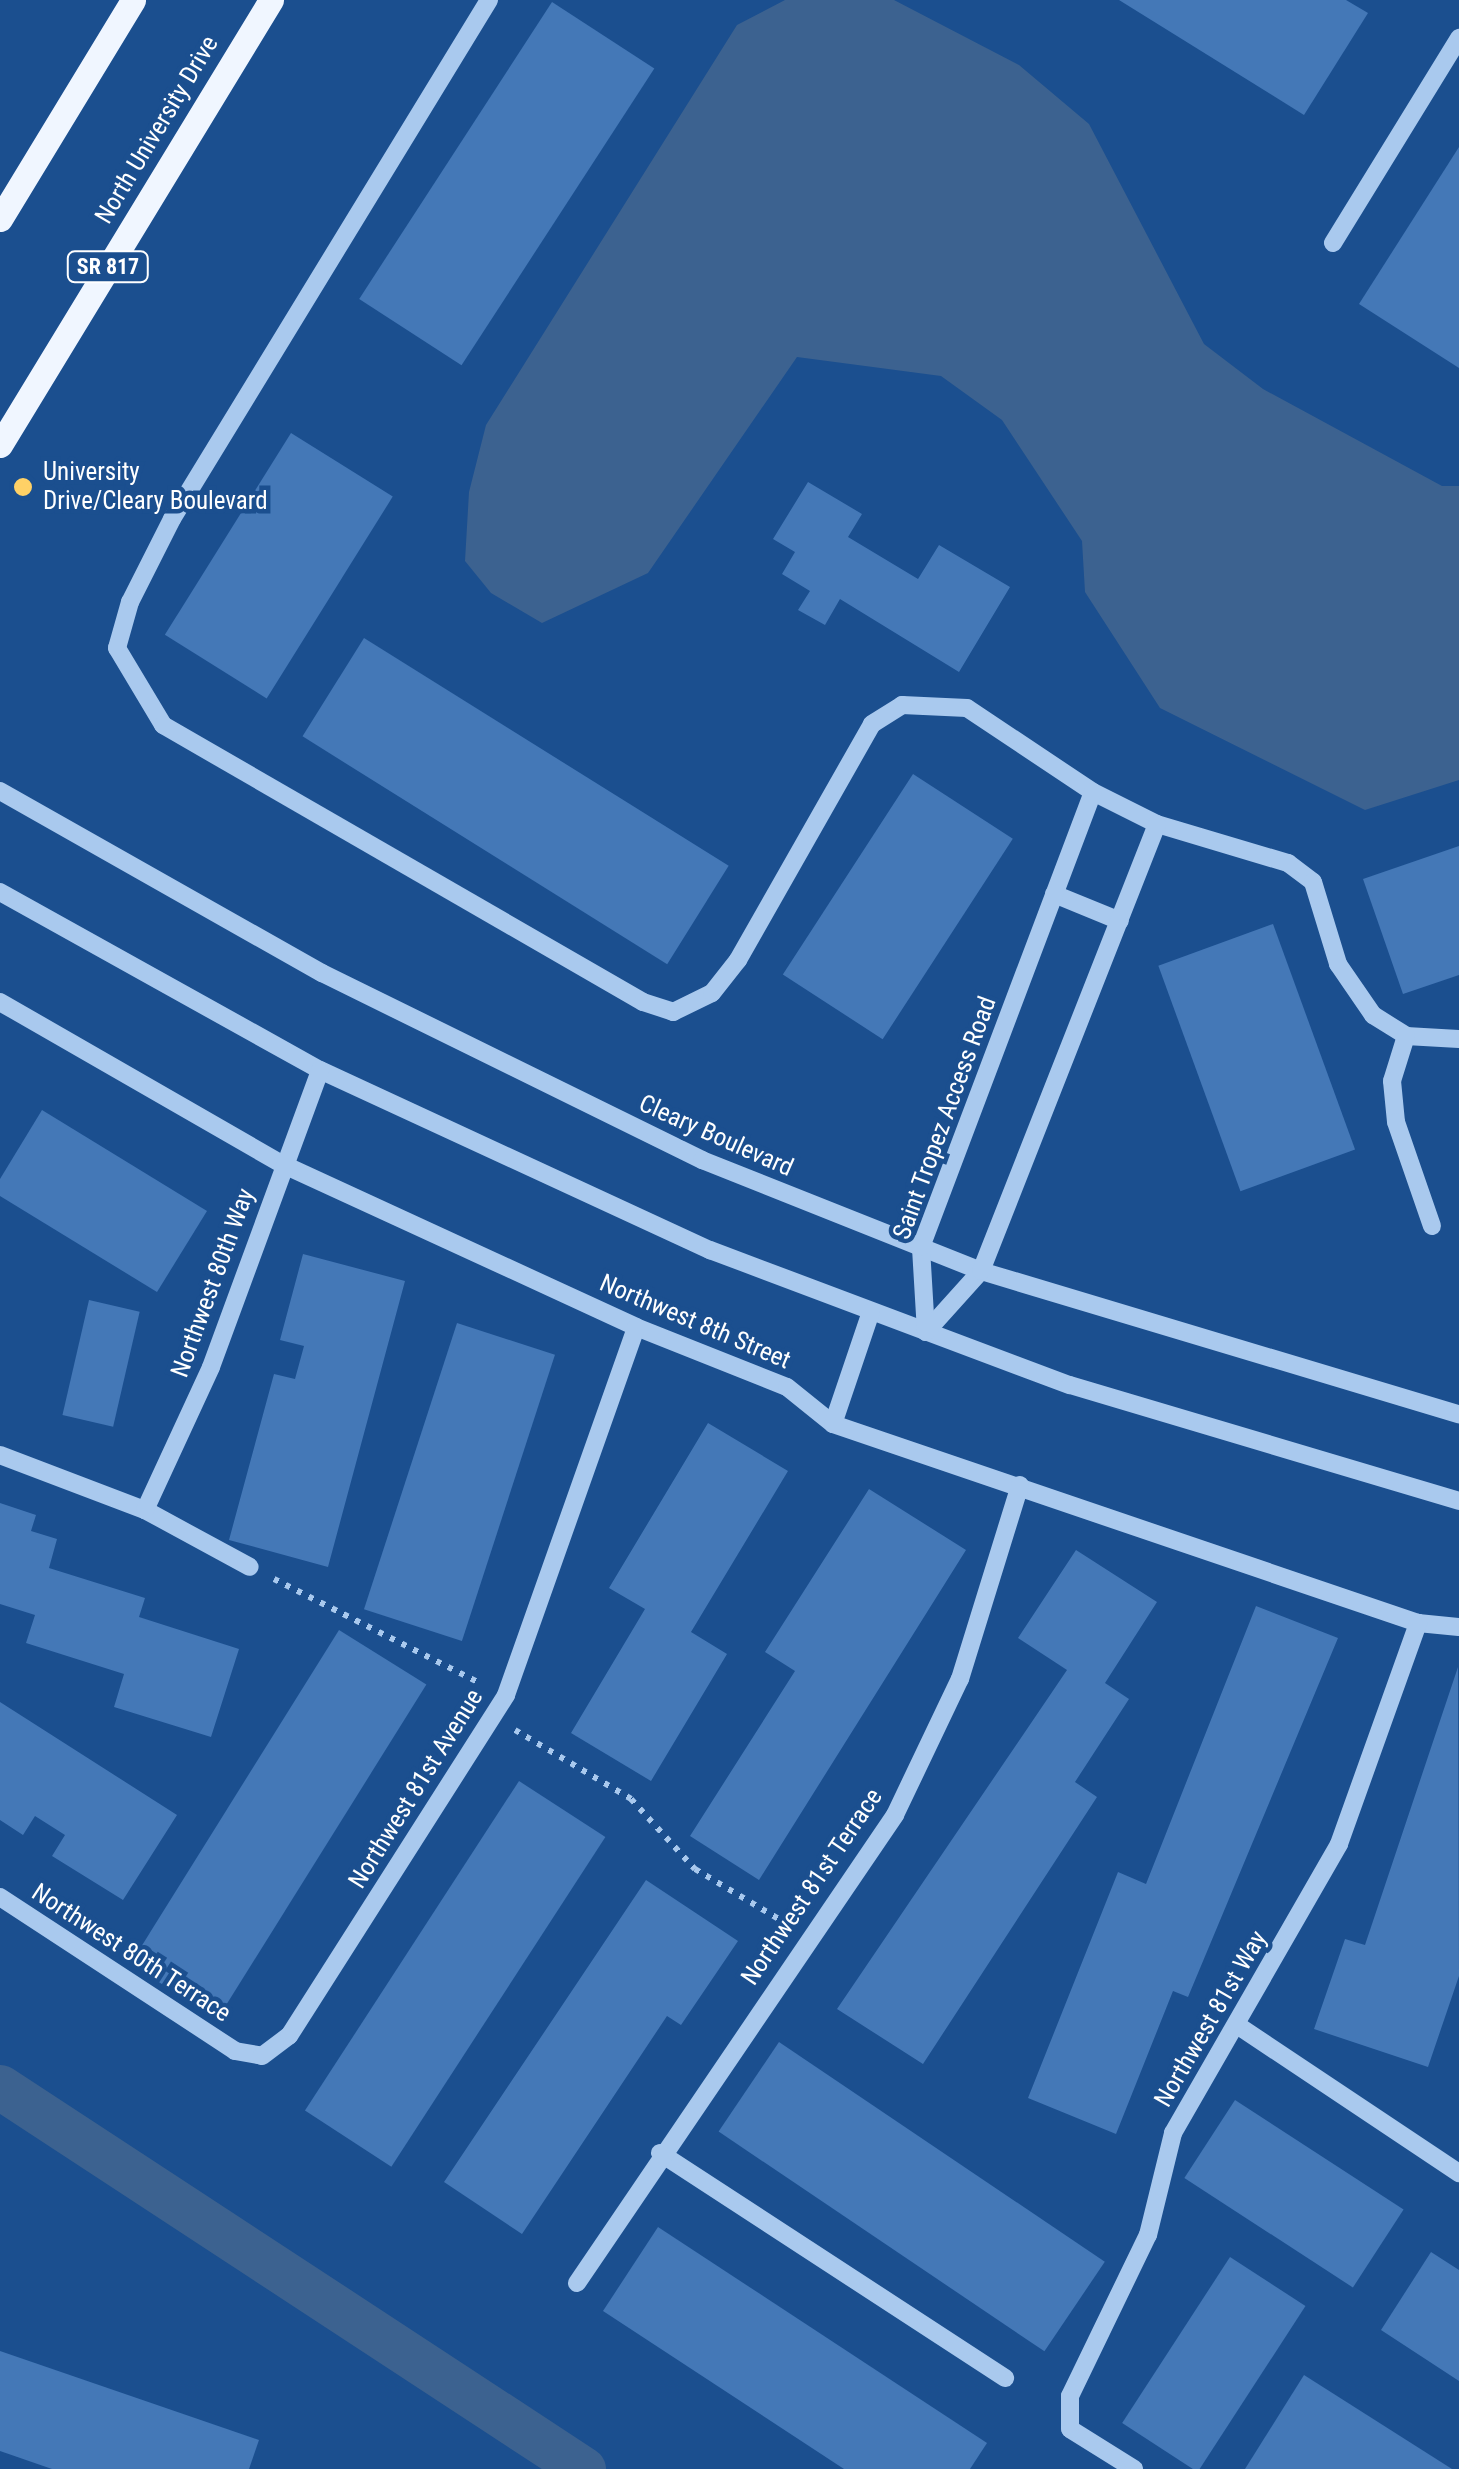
<!DOCTYPE html>
<html>
<head>
<meta charset="utf-8">
<style>
	body { margin:0 }
	#map { position:relative; width:1459px; height:2469px; overflow:hidden; background:#1b4f8f; font-family:"Roboto Condensed",sans-serif }
	div>[style] { position:absolute }
	[style*='--x'] { left:calc(var(--x)*1px); top:calc(var(--y)*1px); width:calc(var(--w)*1px); rotate:calc(var(--a)*1deg) }
	.water>* { inset:0; background:#3c6290 }
	.canal>* { height:45px; margin:-22.5px; padding:0 22.5px; transform-origin:22.5px; border-radius:22.5px; background:#3c6290 }
	.building>* { inset:0; background:#4478b7; transform-origin:0 0 }
	.path>* { height:6px; margin-top:-3px; transform-origin:0; background:repeating-linear-gradient(90deg,#a9c9ee 0 5px,transparent 0 13px) }
	.minor>* { height:18px; margin:-9px; padding:0 9px; transform-origin:9px; border-radius:9px; background:#a9c9ee }
	.major>* { height:25px; margin:-12.5px; padding:0 12.5px; transform-origin:12.5px; border-radius:12.5px; background:#f0f6ff }
	.dots>* { width:28px; height:28px; translate:-50% -50%; box-sizing:border-box; border:5px solid #1b4f8f; border-radius:50% }
	span { translate:-50% -50%; white-space:nowrap; text-align:center; line-height:1.15; -webkit-text-stroke:9px #1b4f8f; paint-order:stroke }
	.shield-label span { padding:2px 8px; background:#1b4f8f; border:2px solid; border-radius:8px; -webkit-text-stroke-width:0 }
	.shield-label { font-size:22px; color:#fff; font-weight:700 }
	.street-label { font-size:25px; color:#fff }
	.poi-label { font-size:25px; color:#fff }
	.left { translate:0 -50%; text-align:left }
</style>
</head>
<body>
<div id="map">
	<div class="water">
		<div style="clip-path:polygon(785px 0,894px 0,1019px 65px,1089px 124px,1204px 344px,1263px 389px,1442px 486px,1459px 486px,1459px 780px,1365px 810px,1160px 708px,1085px 592px,1082px 541px,1002px 420px,941px 376px,797px 357px,648px 573px,542px 623px,491px 593px,465px 561px,469px 492px,486px 425px,737px 25px)"></div>
	</div>
	<div class="canal">
		<div style="--x:0;--y:2087;--w:697;--a:33.23"></div>
	</div>
	<div class="building">
		<div style="clip-path:polygon(1119px 0,1346px 0,1368px 13px,1304px 115px)"></div>
		<div style="left:552px;top:2px;width:122px;height:354px;rotate:33deg"></div>
		<div style="clip-path:polygon(1459px 147px,1459px 368px,1359px 304px)"></div>
		<div style="left:291px;top:433px;width:120px;height:238px;rotate:32deg"></div>
		<div style="clip-path:polygon(808px 482px,862px 514px,848px 537px,918px 579px,939px 545px,1010px 587px,959px 672px,840px 599px,825px 625px,798px 610px,810px 591px,782px 574px,795px 552px,773px 539px)"></div>
		<div style="left:364px;top:638px;width:430px;height:116px;rotate:32deg"></div>
		<div style="left:913px;top:774px;width:119px;height:239px;rotate:33deg"></div>
		<div style="clip-path:polygon(1459px 846px,1459px 975px,1403px 994px,1363px 879px)"></div>
		<div style="left:1273px;top:924px;width:240px;height:122px;rotate:70deg"></div>
		<div style="clip-path:polygon(42px 1110px,207px 1211px,157px 1292px,0 1196px,0 1179px)"></div>
		<div style="clip-path:polygon(303px 1254px,405px 1281px,328px 1567px,229px 1540px,274px 1374px,295px 1379px,304px 1346px,280px 1340px)"></div>
		<div style="left:89px;top:1300px;width:52px;height:118px;rotate:13deg"></div>
		<div style="left:457px;top:1323px;width:103px;height:301px;rotate:18deg"></div>
		<div style="clip-path:polygon(708px 1423px,788px 1471px,691px 1632px,727px 1654px,651px 1781px,571px 1733px,645px 1609px,609px 1588px)"></div>
		<div style="clip-path:polygon(869px 1489px,966px 1550px,759px 1880px,690px 1836px,795px 1671px,765px 1652px)"></div>
		<div style="clip-path:polygon(0 1503px,36px 1515px,31px 1531px,57px 1539px,49px 1568px,145px 1598px,139px 1617px,239px 1649px,211px 1737px,114px 1707px,124px 1674px,26px 1643px,35px 1615px,0 1604px)"></div>
		<div style="clip-path:polygon(1076px 1550px,1157px 1602px,1105px 1683px,1129px 1699px,1075px 1782px,1097px 1797px,923px 2064px,837px 2009px,1067px 1670px,1018px 1638px)"></div>
		<div style="clip-path:polygon(1256px 1606px,1338px 1638px,1188px 1997px,1173px 1991px,1116px 2134px,1028px 2098px,1118px 1872px,1146px 1884px)"></div>
		<div style="left:339px;top:1630px;width:103px;height:394px;rotate:32deg"></div>
		<div style="clip-path:polygon(1458px 1667px,1459px 1976px,1428px 2067px,1314px 2029px,1345px 1939px,1365px 1945px)"></div>
		<div style="clip-path:polygon(0 1702px,177px 1815px,123px 1900px,52px 1856px,65px 1835px,35px 1816px,23px 1835px,0 1820px)"></div>
		<div style="left:519px;top:1781px;width:103px;height:393px;rotate:33deg"></div>
		<div style="clip-path:polygon(646px 1880px,738px 1941px,681px 2025px,667px 2016px,522px 2234px,444px 2182px)"></div>
		<div style="left:779px;top:2042px;width:393px;height:108px;rotate:34deg"></div>
		<div style="left:1235px;top:2100px;width:201px;height:93px;rotate:33deg"></div>
		<div style="clip-path:polygon(658px 2227px,987px 2443px,970px 2469px,844px 2469px,603px 2311px)"></div>
		<div style="clip-path:polygon(1431px 2252px,1459px 2270px,1459px 2381px,1381px 2330px)"></div>
		<div style="left:1230px;top:2257px;width:90px;height:198px;rotate:33deg"></div>
		<div style="clip-path:polygon(0 2351px,259px 2440px,249px 2469px,52px 2469px,0 2451px)"></div>
		<div style="clip-path:polygon(1304px 2375px,1452px 2469px,1245px 2469px)"></div>
	</div>
	<div class="path">
		<div style="--x:274;--y:1579;--w:233;--a:26.8"></div>
		<div style="--x:515;--y:1730;--w:135;--a:30.7"></div>
		<div style="--x:631;--y:1799;--w:95;--a:47.6"></div>
		<div style="--x:695;--y:1869;--w:107;--a:30.9"></div>
	</div>
	<div class="minor">
		<div style="--x:489;--y:0;--w:608;--a:121.42"></div>
		<div style="--x:172;--y:519;--w:93;--a:116.8"></div>
		<div style="--x:130;--y:602;--w:48;--a:105.8"></div>
		<div style="--x:117;--y:648;--w:90;--a:59.1"></div>
		<div style="--x:163;--y:725;--w:554;--a:29.99"></div>
		<div style="--x:643;--y:1002;--w:32;--a:18"></div>
		<div style="--x:673;--y:1012;--w:43;--a:-26"></div>
		<div style="--x:712;--y:993;--w:42;--a:-51.8"></div>
		<div style="--x:738;--y:960;--w:271;--a:-60.4"></div>
		<div style="--x:872;--y:724;--w:36;--a:-32"></div>
		<div style="--x:902;--y:705;--w:65;--a:2.6"></div>
		<div style="--x:967;--y:708;--w:151;--a:33.7"></div>
		<div style="--x:1093;--y:792;--w:72;--a:26.6"></div>
		<div style="--x:1157;--y:824;--w:137;--a:16.6"></div>
		<div style="--x:1288;--y:863;--w:31;--a:37"></div>
		<div style="--x:1313;--y:882;--w:86;--a:73"></div>
		<div style="--x:1338;--y:964;--w:62;--a:55.5"></div>
		<div style="--x:1373;--y:1015;--w:39;--a:32"></div>
		<div style="--x:1406;--y:1036;--w:53;--a:3.2"></div>
		<div style="--x:1333;--y:243;--w:241;--a:-58.4"></div>
		<div style="--x:0;--y:791;--w:370;--a:29.5"></div>
		<div style="--x:322;--y:973;--w:424;--a:26.2"></div>
		<div style="--x:702;--y:1160;--w:300;--a:21.7"></div>
		<div style="--x:981;--y:1271;--w:499;--a:16.7"></div>
		<div style="--x:0;--y:892;--w:366;--a:29.1"></div>
		<div style="--x:320;--y:1070;--w:430;--a:24.8"></div>
		<div style="--x:710;--y:1250;--w:384;--a:20.6"></div>
		<div style="--x:1070;--y:1385;--w:406;--a:16.6"></div>
		<div style="--x:1054;--y:894;--w:71;--a:22.2"></div>
		<div style="--x:0;--y:1002;--w:325;--a:29.9"></div>
		<div style="--x:282;--y:1164;--w:390;--a:24.7"></div>
		<div style="--x:636;--y:1327;--w:162;--a:21.7"></div>
		<div style="--x:787;--y:1387;--w:59;--a:38.8"></div>
		<div style="--x:833;--y:1424;--w:618;--a:18.79"></div>
		<div style="--x:1418;--y:1623;--w:41;--a:5.6"></div>
		<div style="--x:1406;--y:1036;--w:47;--a:107.3"></div>
		<div style="--x:1392;--y:1081;--w:41;--a:84.4"></div>
		<div style="--x:1396;--y:1122;--w:110;--a:70.9"></div>
		<div style="--x:926;--y:1332;--w:85;--a:-93.4"></div>
		<div style="--x:921;--y:1247;--w:486;--a:-69.3"></div>
		<div style="--x:926;--y:1332;--w:82;--a:-48"></div>
		<div style="--x:981;--y:1271;--w:480;--a:-68.5"></div>
		<div style="--x:833;--y:1424;--w:118;--a:-71.3"></div>
		<div style="--x:0;--y:1455;--w:155;--a:20.8"></div>
		<div style="--x:145;--y:1510;--w:119;--a:28.5"></div>
		<div style="--x:145;--y:1510;--w:157;--a:-65.2"></div>
		<div style="--x:211;--y:1367;--w:316;--a:-69.8"></div>
		<div style="--x:0;--y:1897;--w:281;--a:33.2"></div>
		<div style="--x:235;--y:2051;--w:27;--a:10"></div>
		<div style="--x:262;--y:2056;--w:34;--a:-37"></div>
		<div style="--x:289;--y:2036;--w:404;--a:-57.5"></div>
		<div style="--x:506;--y:1695;--w:390;--a:-70.5"></div>
		<div style="--x:1237;--y:2025;--w:267;--a:33.7"></div>
		<div style="--x:660;--y:2153;--w:412;--a:33.1"></div>
		<div style="--x:577;--y:2283;--w:566;--a:-55.8"></div>
		<div style="--x:895;--y:1815;--w:151;--a:-64.5"></div>
		<div style="--x:960;--y:1679;--w:203;--a:-72.8"></div>
		<div style="--x:1134;--y:2469;--w:75;--a:-148"></div>
		<div style="--x:1070;--y:2429;--w:33;--a:-90"></div>
		<div style="--x:1070;--y:2396;--w:179;--a:-64.2"></div>
		<div style="--x:1148;--y:2235;--w:105;--a:-76.2"></div>
		<div style="--x:1173;--y:2133;--w:333;--a:-60.1"></div>
		<div style="--x:1339;--y:1844;--w:235;--a:-70.3"></div>
	</div>
	<div class="major">
		<div style="--x:0;--y:219;--w:256;--a:-58.7"></div>
		<div style="--x:0;--y:445;--w:521;--a:-58.66"></div>
	</div>
	<div class="dots">
		<div style="left:23px;top:487px;background:#ffd166"></div>
	</div>
	<div class="shield-label">
		<span style="left:108px;top:267px">SR 817</span>
	</div>
	<div class="street-label">
		<span style="left:157px;top:130px;rotate:-59deg">North University Drive</span>
		<span style="left:945px;top:1118px;rotate:-70deg">Saint Tropez Access Road</span>
		<span style="left:716px;top:1136px;rotate:24deg">Cleary Boulevard</span>
		<span style="left:213px;top:1283px;rotate:-70deg">Northwest 80th Way</span>
		<span style="left:695px;top:1322px;rotate:23deg">Northwest 8th Street</span>
		<span style="left:416px;top:1789px;rotate:-58deg">Northwest 81st Avenue</span>
		<span style="left:812px;top:1887px;rotate:-56deg">Northwest 81st Terrace</span>
		<span style="left:131px;top:1953px;rotate:33deg">Northwest 80th Terrace</span>
		<span style="left:1211px;top:2019px;rotate:-60deg">Northwest 81st Way</span>
	</div>
	<div class="poi-label">
		<span class="left" style="left:43px;top:487px">University<br>Drive/Cleary Boulevard</span>
	</div>
</div>
</body>
</html>
